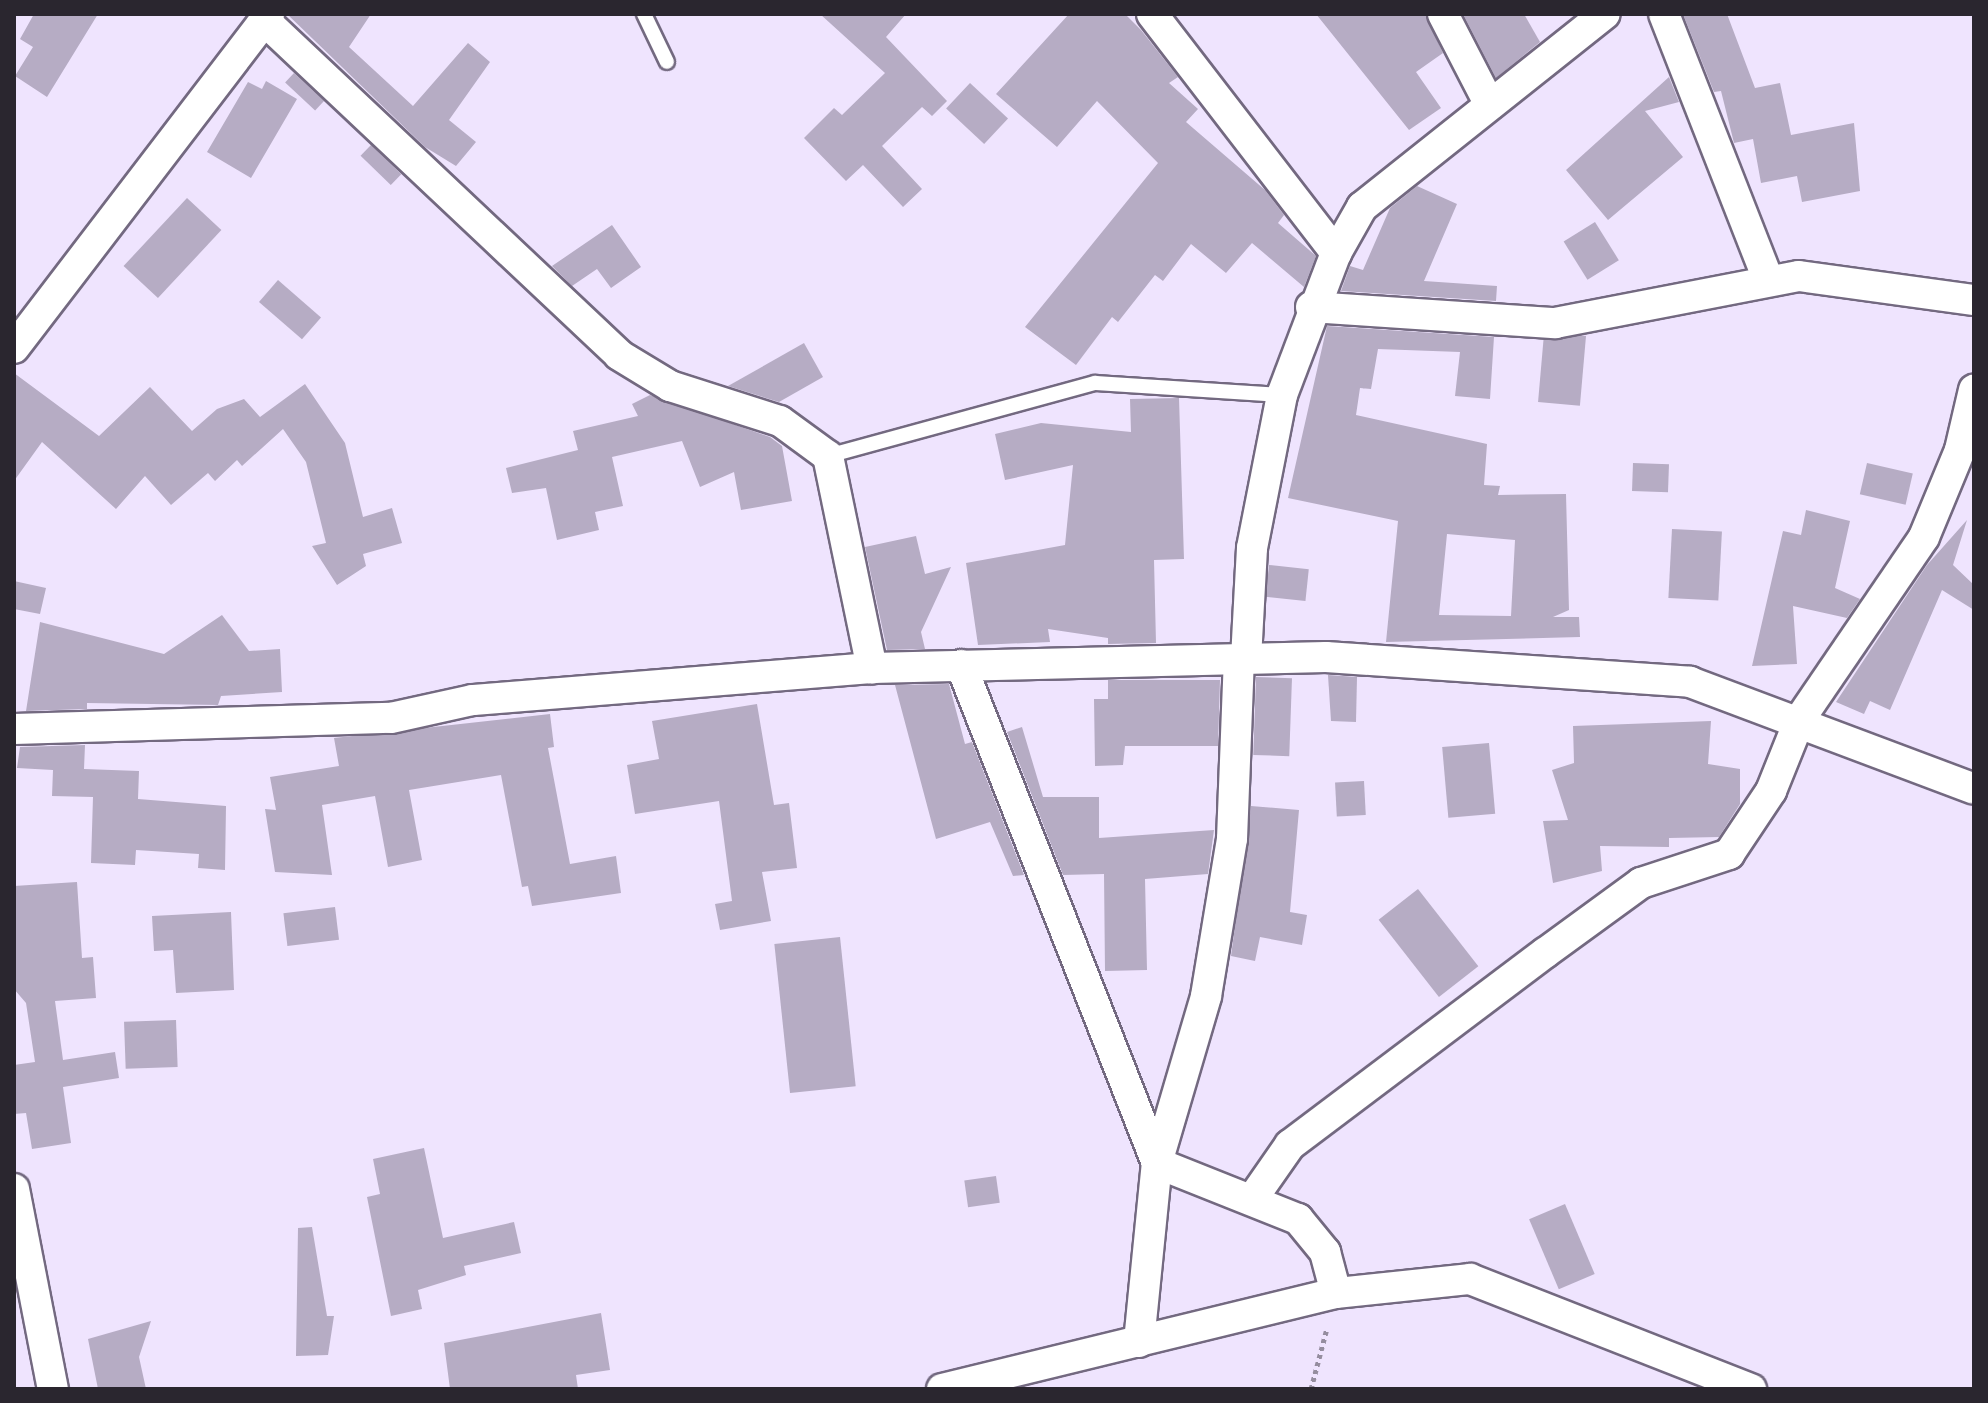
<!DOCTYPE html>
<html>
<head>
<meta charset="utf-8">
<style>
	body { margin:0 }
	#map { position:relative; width:1988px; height:1403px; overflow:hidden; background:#efe4fe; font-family:Helvetica,sans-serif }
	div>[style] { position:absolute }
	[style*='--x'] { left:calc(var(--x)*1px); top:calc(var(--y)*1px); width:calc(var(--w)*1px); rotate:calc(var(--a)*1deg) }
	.building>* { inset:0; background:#b6acc4; transform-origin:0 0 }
	.path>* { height:5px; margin-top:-2.5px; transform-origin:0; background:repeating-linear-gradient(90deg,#958d9f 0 4px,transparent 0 8px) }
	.roads { filter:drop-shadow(2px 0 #736980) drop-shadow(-2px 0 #736980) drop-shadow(0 2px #736980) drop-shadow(0 -2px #736980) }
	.lane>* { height:14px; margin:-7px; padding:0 7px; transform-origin:7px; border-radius:7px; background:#fff }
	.street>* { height:30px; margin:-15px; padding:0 15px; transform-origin:15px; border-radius:15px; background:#fff }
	span { translate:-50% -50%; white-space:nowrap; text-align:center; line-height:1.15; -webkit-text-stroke:8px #efe4fe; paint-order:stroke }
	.frame { position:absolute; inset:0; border:16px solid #2a262f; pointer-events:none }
</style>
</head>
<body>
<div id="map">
	<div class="building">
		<div style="clip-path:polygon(34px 14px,98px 14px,47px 97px,15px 76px,33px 47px,20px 39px)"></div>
		<div style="clip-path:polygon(287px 14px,371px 14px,349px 47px,413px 106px,468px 43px,490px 62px,449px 120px,476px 142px,456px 166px,425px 147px)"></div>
		<div style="clip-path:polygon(820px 14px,906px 14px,886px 37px,947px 101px,932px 116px,922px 107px,882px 146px,922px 189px,903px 207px,863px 165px,846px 181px,804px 138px,834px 108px,842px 115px,885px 73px)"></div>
		<div style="clip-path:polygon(1069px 14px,1125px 14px,1141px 30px,1178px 77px,1169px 83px,1198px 109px,1186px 122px,1265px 190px,1284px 215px,1278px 223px,1316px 256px,1304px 287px,1252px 243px,1226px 273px,1191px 244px,1163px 281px,1155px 275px,1118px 322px,1112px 317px,1076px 365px,1025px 327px,1158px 163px,1097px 101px,1057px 147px,996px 94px)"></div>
		<div style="clip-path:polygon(1316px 14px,1425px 14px,1443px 53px,1416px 72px,1441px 108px,1409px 130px)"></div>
		<div style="clip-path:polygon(1463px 14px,1524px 14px,1540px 42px,1496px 78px)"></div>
		<div style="clip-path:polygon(1683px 14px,1727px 14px,1755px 88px,1780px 83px,1791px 135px,1854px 123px,1860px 191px,1802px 202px,1797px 176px,1761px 183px,1753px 139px,1734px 143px,1721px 91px,1714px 92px)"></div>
		<div style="left:294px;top:73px;width:41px;height:13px;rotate:43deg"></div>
		<div style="clip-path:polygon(1669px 77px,1679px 102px,1645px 111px,1683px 157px,1608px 220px,1566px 170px)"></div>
		<div style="clip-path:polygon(266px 81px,297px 99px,251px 178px,207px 152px,248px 82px,262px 89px)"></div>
		<div style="left:970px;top:83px;width:52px;height:35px;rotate:43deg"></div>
		<div style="left:371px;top:145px;width:42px;height:15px;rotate:44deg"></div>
		<div style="clip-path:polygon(1417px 186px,1457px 204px,1424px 281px,1497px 286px,1496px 301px,1341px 291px,1350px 266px,1363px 270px,1390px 208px)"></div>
		<div style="left:187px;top:198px;width:47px;height:93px;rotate:43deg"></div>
		<div style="left:1595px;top:222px;width:45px;height:37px;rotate:58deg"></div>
		<div style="clip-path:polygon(612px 225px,641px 267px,611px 288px,597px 269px,572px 286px,552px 266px)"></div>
		<div style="left:278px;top:280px;width:57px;height:29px;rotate:41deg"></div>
		<div style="clip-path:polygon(evenodd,1327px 326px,1494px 337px,1490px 399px,1455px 396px,1460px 352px,1378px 349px,1371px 389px,1360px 388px,1356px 415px,1487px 444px,1484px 485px,1500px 486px,1498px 495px,1566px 494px,1569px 610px,1553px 617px,1579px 617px,1580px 637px,1386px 642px,1398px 521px,1288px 498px,1327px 326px,1447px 534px,1515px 540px,1511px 616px,1439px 615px,1447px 534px)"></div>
		<div style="left:1586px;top:336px;width:70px;height:42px;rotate:95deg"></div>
		<div style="clip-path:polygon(804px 343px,823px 377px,779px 402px,728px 386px)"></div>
		<div style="clip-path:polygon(14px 373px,99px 436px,150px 387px,192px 431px,217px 409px,244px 399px,260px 417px,305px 384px,345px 443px,363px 517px,392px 508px,402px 543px,363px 554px,366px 566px,337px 585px,312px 546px,326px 543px,306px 462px,283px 429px,242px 466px,237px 460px,215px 481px,208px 473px,171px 505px,145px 476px,116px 509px,42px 442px,14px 481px)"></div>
		<div style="clip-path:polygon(650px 395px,770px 437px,782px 446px,792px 501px,741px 510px,734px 472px,700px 487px,682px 441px,612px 457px,623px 506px,595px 512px,599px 530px,557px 540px,546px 488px,512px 493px,506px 468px,578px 450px,573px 431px,638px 416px,632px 404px)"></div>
		<div style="clip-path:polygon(1179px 398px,1184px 559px,1154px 560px,1156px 643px,1108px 644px,1108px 638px,1048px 629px,1050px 642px,978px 645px,966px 563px,1065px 545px,1073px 465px,1005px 480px,995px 434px,1041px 423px,1131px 432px,1130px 399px)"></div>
		<div style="left:1633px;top:463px;width:36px;height:28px;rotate:2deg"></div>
		<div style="left:1867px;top:463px;width:47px;height:32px;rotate:13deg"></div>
		<div style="clip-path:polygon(1806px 510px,1850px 521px,1835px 588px,1860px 599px,1847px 618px,1793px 606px,1797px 664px,1752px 666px,1783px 531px,1801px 535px)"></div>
		<div style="clip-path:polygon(1967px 520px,1953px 565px,1974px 585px,1974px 610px,1942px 590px,1890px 710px,1870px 701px,1864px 714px,1836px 702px,1927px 565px)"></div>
		<div style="left:1672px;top:529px;width:50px;height:69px;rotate:3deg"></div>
		<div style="clip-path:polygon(916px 536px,925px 574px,951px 567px,921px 632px,925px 649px,887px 650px,865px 547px)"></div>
		<div style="left:1269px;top:565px;width:40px;height:32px;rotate:6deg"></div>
		<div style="clip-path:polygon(14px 581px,46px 588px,40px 614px,14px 609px)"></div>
		<div style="clip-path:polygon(222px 615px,249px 651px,280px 649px,282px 692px,221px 696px,218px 705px,87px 703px,87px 709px,26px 711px,40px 622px,164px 654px)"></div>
		<div style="clip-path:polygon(1328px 675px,1357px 677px,1356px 722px,1331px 721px)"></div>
		<div style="left:1256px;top:677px;width:36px;height:78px;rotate:2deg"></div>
		<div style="clip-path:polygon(1108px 680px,1220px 680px,1218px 746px,1125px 746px,1123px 765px,1095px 766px,1094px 699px,1108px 699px)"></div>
		<div style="clip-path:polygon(949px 684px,965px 744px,972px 742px,1024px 875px,1013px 876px,990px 822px,936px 839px,895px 685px)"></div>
		<div style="clip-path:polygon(757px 704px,774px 805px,789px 803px,797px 868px,762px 872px,771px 921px,720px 930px,715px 904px,732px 901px,719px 801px,635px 814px,627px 765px,659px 759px,652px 721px)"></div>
		<div style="clip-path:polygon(550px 714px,554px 747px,548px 748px,570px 864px,616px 856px,621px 893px,532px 906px,528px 886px,522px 887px,501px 775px,409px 790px,422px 860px,388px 867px,375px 796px,322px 805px,332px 875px,275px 872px,265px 809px,276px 810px,270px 777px,339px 766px,334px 738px)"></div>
		<div style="clip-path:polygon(1711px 721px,1708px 764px,1740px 769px,1740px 804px,1719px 837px,1669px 838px,1669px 847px,1600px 846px,1602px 871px,1553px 883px,1543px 821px,1568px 820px,1552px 770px,1574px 763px,1573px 726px)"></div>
		<div style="clip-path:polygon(1022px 727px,1043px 797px,1099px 797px,1099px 838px,1214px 830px,1208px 874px,1145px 879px,1147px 970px,1105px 971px,1104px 874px,1063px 875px,1007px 732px)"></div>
		<div style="left:1489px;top:743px;width:71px;height:47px;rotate:85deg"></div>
		<div style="clip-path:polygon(85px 745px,84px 769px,139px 771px,138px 799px,226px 806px,225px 870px,198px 868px,199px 854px,136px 850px,135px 865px,91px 863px,93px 797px,52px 796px,53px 770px,17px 768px,20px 747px)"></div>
		<div style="left:1364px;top:781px;width:34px;height:29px;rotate:87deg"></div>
		<div style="clip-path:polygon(1251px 806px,1299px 810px,1290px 912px,1307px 915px,1302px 945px,1260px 937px,1255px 961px,1231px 956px)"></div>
		<div style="clip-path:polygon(77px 882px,82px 958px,93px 957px,96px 998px,55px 1001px,63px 1060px,115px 1052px,119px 1078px,63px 1087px,71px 1143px,32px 1149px,26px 1113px,14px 1114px,14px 1065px,35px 1062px,26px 1003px,14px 989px,14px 886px)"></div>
		<div style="left:1418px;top:889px;width:98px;height:50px;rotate:52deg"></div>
		<div style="left:335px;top:907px;width:33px;height:52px;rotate:83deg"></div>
		<div style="clip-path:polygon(231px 912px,234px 990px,176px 993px,173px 950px,154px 951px,152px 916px)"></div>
		<div style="left:840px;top:937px;width:150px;height:66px;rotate:84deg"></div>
		<div style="left:176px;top:1020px;width:47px;height:52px;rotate:88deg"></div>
		<div style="clip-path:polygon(424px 1148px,443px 1238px,514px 1222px,521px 1253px,464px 1266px,466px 1275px,418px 1290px,422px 1309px,391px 1316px,367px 1197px,380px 1194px,373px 1159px)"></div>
		<div style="left:996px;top:1176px;width:27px;height:32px;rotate:82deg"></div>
		<div style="left:1565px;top:1204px;width:76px;height:39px;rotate:67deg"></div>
		<div style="clip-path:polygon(312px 1227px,327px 1316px,334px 1316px,328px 1355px,296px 1356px,298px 1228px)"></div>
		<div style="clip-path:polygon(601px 1313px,610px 1370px,576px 1375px,578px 1389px,450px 1389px,444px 1343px)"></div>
		<div style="clip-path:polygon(151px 1321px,139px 1357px,146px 1389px,98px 1389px,88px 1339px)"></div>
	</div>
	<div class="path">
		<div style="--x:1311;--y:1389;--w:63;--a:-75.3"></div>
	</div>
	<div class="roads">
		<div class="lane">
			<div style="--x:644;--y:14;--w:53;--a:64.4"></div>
			<div style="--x:828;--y:456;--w:277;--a:-15.3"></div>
			<div style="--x:1095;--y:383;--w:187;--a:3.7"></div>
		</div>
		<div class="street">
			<div style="--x:1152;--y:14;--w:302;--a:52.4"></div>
			<div style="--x:1336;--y:253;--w:53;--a:-60.5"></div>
			<div style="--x:1362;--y:207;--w:310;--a:-38.5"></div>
			<div style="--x:1443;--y:14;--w:102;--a:62.7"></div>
			<div style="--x:1664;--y:14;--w:286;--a:68.6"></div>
			<div style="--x:264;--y:20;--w:488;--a:43.3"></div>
			<div style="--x:619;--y:355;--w:60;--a:31.3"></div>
			<div style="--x:670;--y:386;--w:115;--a:17.7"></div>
			<div style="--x:780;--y:421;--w:59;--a:36.1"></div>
			<div style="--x:828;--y:456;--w:217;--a:78.3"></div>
			<div style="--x:1311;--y:307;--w:245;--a:3.8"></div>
			<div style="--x:1555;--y:323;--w:248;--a:-10.9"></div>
			<div style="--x:1799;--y:276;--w:177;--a:7.8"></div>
			<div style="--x:14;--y:348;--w:420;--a:-52.6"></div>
			<div style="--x:1246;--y:659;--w:111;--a:-86.9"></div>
			<div style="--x:1252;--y:548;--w:156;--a:-78.9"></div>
			<div style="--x:1282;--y:395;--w:152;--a:-69.2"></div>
			<div style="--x:961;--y:665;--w:535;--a:68.52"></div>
			<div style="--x:1157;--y:1163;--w:152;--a:21.7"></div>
			<div style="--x:1298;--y:1219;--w:43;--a:50.7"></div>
			<div style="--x:1325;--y:1252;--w:42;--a:75"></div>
			<div style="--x:14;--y:729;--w:377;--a:-1.7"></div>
			<div style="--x:391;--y:718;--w:84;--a:-12.4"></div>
			<div style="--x:473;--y:700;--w:400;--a:-4.6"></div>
			<div style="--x:872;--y:668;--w:454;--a:-1.4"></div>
			<div style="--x:1326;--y:657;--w:365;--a:3.9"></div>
			<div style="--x:1690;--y:682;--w:303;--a:20.6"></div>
			<div style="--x:14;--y:1189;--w:204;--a:79"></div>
			<div style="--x:1253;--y:1198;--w:65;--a:-55.1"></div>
			<div style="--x:1290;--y:1145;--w:319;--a:-37"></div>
			<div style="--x:1545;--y:953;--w:119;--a:-36.1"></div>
			<div style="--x:1641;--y:883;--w:93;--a:-18.2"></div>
			<div style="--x:1729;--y:854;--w:76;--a:-56.3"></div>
			<div style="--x:1771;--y:791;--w:78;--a:-68.1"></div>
			<div style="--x:1800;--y:719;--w:220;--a:-55.7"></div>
			<div style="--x:1924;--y:537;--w:94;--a:-67.5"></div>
			<div style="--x:1960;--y:450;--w:62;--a:-76.9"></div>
			<div style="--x:1139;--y:1342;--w:180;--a:-84.3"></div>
			<div style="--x:1157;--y:1163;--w:174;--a:-73.6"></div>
			<div style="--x:1206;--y:996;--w:159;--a:-80.6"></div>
			<div style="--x:1232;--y:839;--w:179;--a:-87.8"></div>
			<div style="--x:942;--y:1389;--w:406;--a:-13.7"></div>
			<div style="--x:1336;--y:1293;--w:135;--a:-6"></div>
			<div style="--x:1470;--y:1279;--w:302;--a:21.4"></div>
		</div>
	</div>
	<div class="frame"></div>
</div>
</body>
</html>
